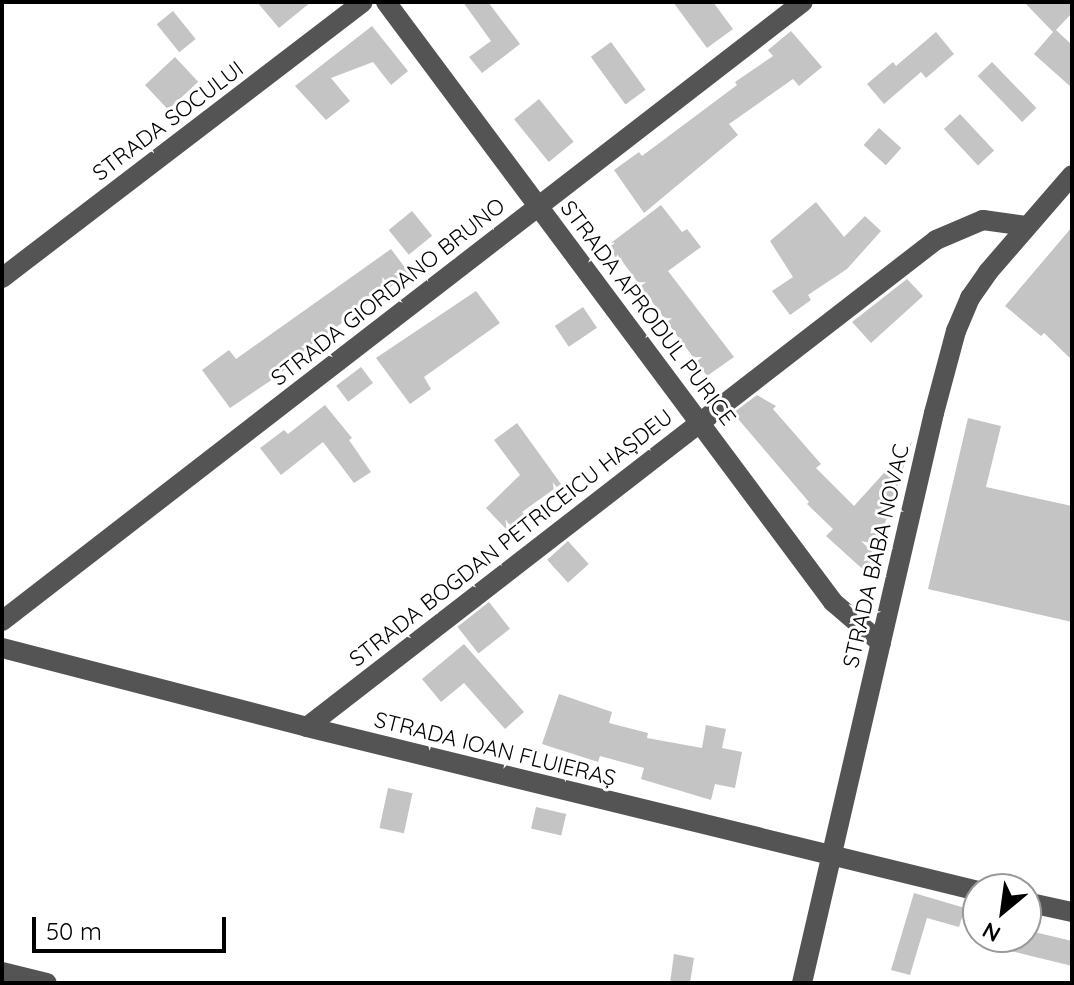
<!DOCTYPE html>
<html>
<head>
<meta charset="utf-8">
<style>
	body { margin:0 }
	#map { position:relative; width:1074px; height:985px; overflow:hidden; background:#fff; font-family:Quicksand,sans-serif }
	div>[style] { position:absolute }
	[style*='--x'] { left:calc(var(--x)*1px); top:calc(var(--y)*1px); width:calc(var(--w)*1px); rotate:calc(var(--a)*1deg) }
	.building>* { inset:0; background:#c4c4c4; transform-origin:0 0 }
	.minor>* { height:20px; margin:-10px; padding:0 10px; transform-origin:10px; border-radius:10px; background:#545454 }
	span { translate:-50% -50%; white-space:nowrap; text-align:center; line-height:1.15; -webkit-text-stroke:6px #fff; paint-order:stroke }
	.street-label { font-size:22px; color:#000 }
	.frame { position:absolute; inset:0; border:4px solid #000; pointer-events:none }
	.north { position:absolute; left:962px; top:873px; width:80px; height:80px; box-sizing:border-box; background:#fff; border:2px solid #999; border-radius:50%; rotate:209deg; font-size:22px; font-weight:700; line-height:32px; text-align:center; color:#000 }
	.north::after { content:''; display:block; margin:auto; width:28px; height:36px; background:#000; clip-path:polygon(50% 0,100% 100%,50% 72%,0 100%) }
	.scale { position:absolute; left:32px; top:917px; width:194px; height:36px; box-sizing:border-box; border:4px solid #000; border-top:0; padding-left:10px; font-size:24px; line-height:28px; white-space:nowrap; color:#000; -webkit-text-stroke:6px #fff; paint-order:stroke }
</style>
</head>
<body>
<div id="map">
	<div class="building">
		<div style="clip-path:polygon(257px 2px,311px 2px,279px 28px)"></div>
		<div style="clip-path:polygon(463px 2px,488px 2px,520px 44px,482px 73px,469px 57px,491px 41px)"></div>
		<div style="clip-path:polygon(673px 2px,713px 2px,733px 29px,707px 48px)"></div>
		<div style="clip-path:polygon(1024px 2px,1072px 2px,1072px 13px,1056px 30px,1072px 45px,1072px 88px,1034px 54px,1053px 32px)"></div>
		<div style="left:173px;top:11px;width:36px;height:21px;rotate:51deg"></div>
		<div style="clip-path:polygon(372px 26px,408px 71px,391px 85px,373px 62px,331px 78px,350px 101px,326px 120px,295px 86px)"></div>
		<div style="clip-path:polygon(791px 31px,822px 67px,799px 86px,793px 79px,729px 124px,738px 135px,644px 213px,614px 170px,639px 152px,642px 156px,737px 85px,735px 82px,773px 56px,768px 50px)"></div>
		<div style="clip-path:polygon(936px 32px,954px 54px,926px 78px,921px 72px,884px 104px,867px 84px,893px 62px,896px 66px)"></div>
		<div style="left:611px;top:42px;width:59px;height:25px;rotate:54deg"></div>
		<div style="left:175px;top:57px;width:34px;height:41px;rotate:47deg"></div>
		<div style="left:992px;top:62px;width:64px;height:20px;rotate:46deg"></div>
		<div style="left:539px;top:99px;width:55px;height:32px;rotate:51deg"></div>
		<div style="left:960px;top:114px;width:50px;height:22px;rotate:47deg"></div>
		<div style="left:879px;top:128px;width:30px;height:23px;rotate:42deg"></div>
		<div style="clip-path:polygon(816px 202px,844px 237px,865px 216px,881px 231px,847px 269px,808px 295px,811px 300px,790px 315px,772px 291px,793px 277px,770px 241px)"></div>
		<div style="clip-path:polygon(661px 205px,682px 232px,687px 229px,701px 247px,668px 271px,734px 357px,707px 376px,622px 261px,620px 263px,607px 246px)"></div>
		<div style="left:412px;top:211px;width:32px;height:30px;rotate:51deg"></div>
		<div style="clip-path:polygon(1072px 227px,1072px 360px,1044px 333px,1041px 336px,1005px 306px)"></div>
		<div style="clip-path:polygon(391px 249px,409px 273px,296px 357px,298px 359px,273px 379px,230px 408px,202px 370px,229px 350px,236px 359px)"></div>
		<div style="clip-path:polygon(907px 279px,923px 296px,871px 343px,852px 322px)"></div>
		<div style="clip-path:polygon(476px 291px,500px 323px,424px 377px,431px 389px,410px 404px,376px 358px)"></div>
		<div style="left:583px;top:307px;width:25px;height:34px;rotate:56deg"></div>
		<div style="left:361px;top:367px;width:20px;height:31px;rotate:53deg"></div>
		<div style="clip-path:polygon(757px 395px,776px 406px,773px 409px,821px 464px,816px 468px,854px 506px,912px 442px,868px 574px,826px 536px,833px 529px,807px 504px,809px 502px,733px 413px)"></div>
		<div style="clip-path:polygon(325px 405px,352px 438px,349px 440px,371px 472px,354px 483px,323px 442px,281px 475px,260px 448px,284px 430px,288px 434px)"></div>
		<div style="clip-path:polygon(968px 418px,1001px 426px,986px 487px,1072px 506px,1072px 622px,928px 589px)"></div>
		<div style="clip-path:polygon(517px 423px,561px 484px,522px 512px,524px 514px,507px 530px,486px 508px,520px 475px,494px 440px)"></div>
		<div style="left:568px;top:541px;width:31px;height:28px;rotate:48deg"></div>
		<div style="left:489px;top:602px;width:34px;height:40px;rotate:52deg"></div>
		<div style="clip-path:polygon(464px 644px,524px 712px,505px 729px,464px 683px,441px 702px,422px 679px)"></div>
		<div style="clip-path:polygon(559px 694px,612px 712px,609px 723px,648px 733px,647px 738px,702px 748px,706px 725px,726px 729px,722px 748px,742px 752px,735px 788px,715px 784px,711px 800px,641px 779px,644px 768px,600px 756px,598px 762px,542px 744px)"></div>
		<div style="left:388px;top:788px;width:25px;height:41px;rotate:12deg"></div>
		<div style="left:536px;top:807px;width:31px;height:22px;rotate:13deg"></div>
		<div style="clip-path:polygon(914px 893px,965px 908px,959px 927px,927px 918px,910px 975px,891px 970px)"></div>
		<div style="clip-path:polygon(1026px 930px,1072px 941px,1072px 966px,986px 945px,987px 937px,1026px 937px)"></div>
		<div style="clip-path:polygon(674px 954px,694px 958px,690px 983px,670px 983px)"></div>
	</div>
	<div class="minor">
		<div style="--x:386;--y:2;--w:748;--a:53.31"></div>
		<div style="--x:833;--y:602;--w:63;--a:40.5"></div>
		<div style="--x:2;--y:278;--w:454;--a:-37.4"></div>
		<div style="--x:2;--y:621;--w:1012;--a:-37.7"></div>
		<div style="--x:2;--y:648;--w:315;--a:14.5"></div>
		<div style="--x:307;--y:727;--w:691;--a:13.73"></div>
		<div style="--x:307;--y:727;--w:795;--a:-37.75"></div>
		<div style="--x:936;--y:240;--w:51;--a:-23.1"></div>
		<div style="--x:983;--y:220;--w:43;--a:7.9"></div>
		<div style="--x:1026;--y:902;--w:47;--a:12.3"></div>
		<div style="--x:2;--y:972;--w:46;--a:13.7"></div>
		<div style="--x:802;--y:983;--w:585;--a:-76.96"></div>
		<div style="--x:934;--y:413;--w:85;--a:-75"></div>
		<div style="--x:956;--y:331;--w:36;--a:-67"></div>
		<div style="--x:970;--y:298;--w:32;--a:-55"></div>
		<div style="--x:988;--y:272;--w:128;--a:-49.1"></div>
	</div>
	<div class="street-label">
		<span style="left:168px;top:121px;rotate:-37deg">STRADA SOCULUI</span>
		<span style="left:388px;top:292px;rotate:-38deg">STRADA GIORDANO BRUNO</span>
		<span style="left:648px;top:313px;rotate:53deg">STRADA APRODUL PURICE</span>
		<span style="left:511px;top:538px;rotate:-38deg">STRADA BOGDAN PETRICEICU HAȘDEU</span>
		<span style="left:876px;top:556px;rotate:-77deg">STRADA BABA NOVAC</span>
		<span style="left:495px;top:749px;rotate:14deg">STRADA IOAN FLUIERAȘ</span>
	</div>
	<div class="frame"></div>
	<div class="north">N</div>
	<div class="scale">50 m</div>
</div>
</body>
</html>
